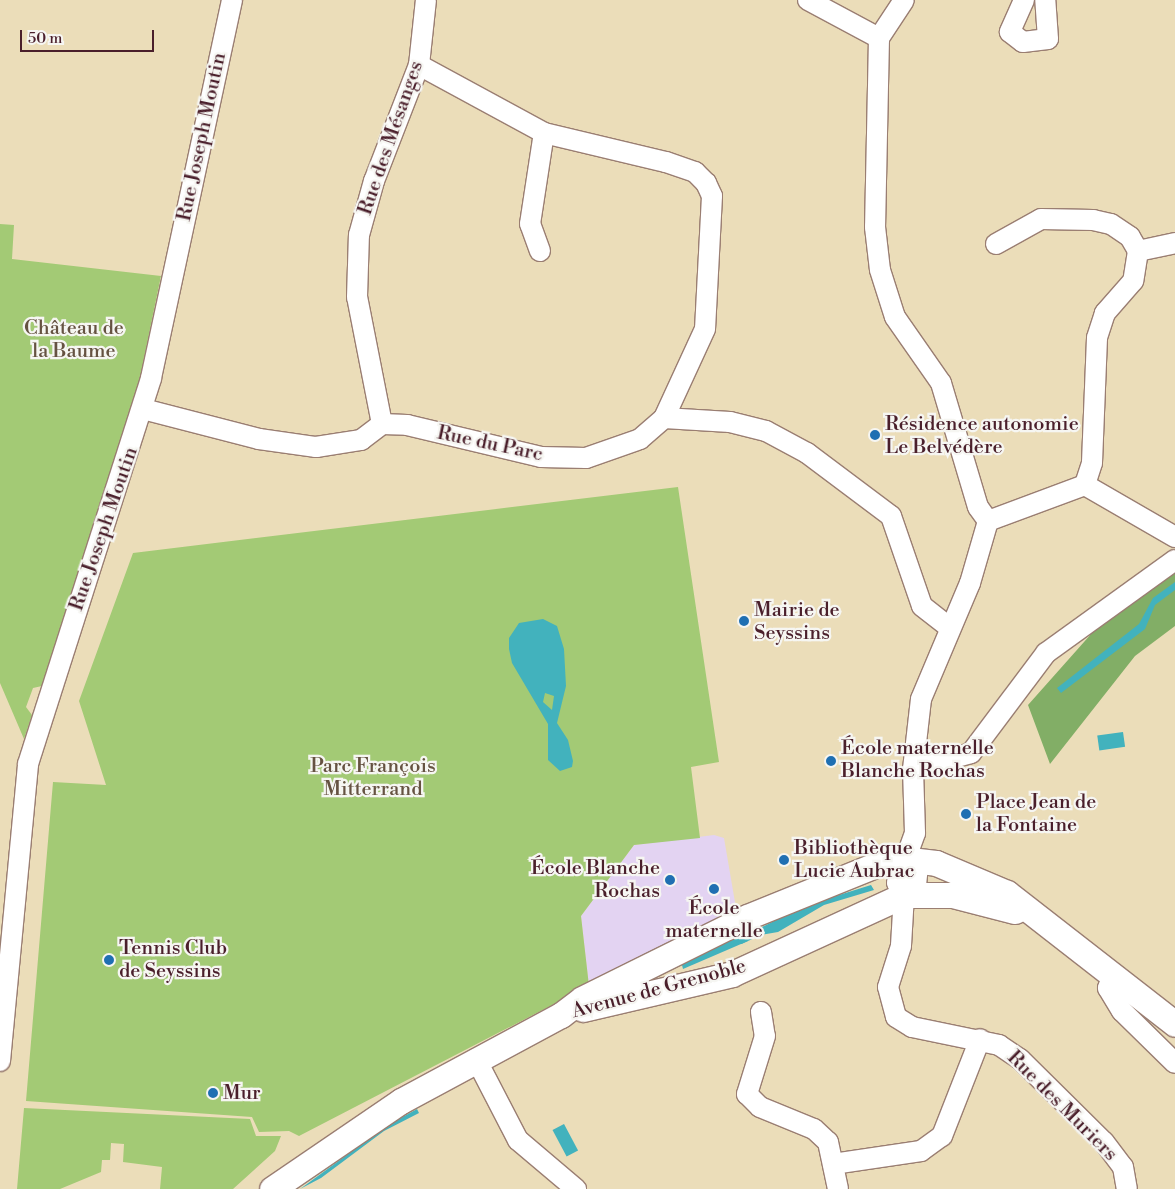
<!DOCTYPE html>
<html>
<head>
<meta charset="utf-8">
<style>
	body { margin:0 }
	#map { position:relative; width:1175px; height:1189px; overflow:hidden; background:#ebddb9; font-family:"Libre Bodoni",serif }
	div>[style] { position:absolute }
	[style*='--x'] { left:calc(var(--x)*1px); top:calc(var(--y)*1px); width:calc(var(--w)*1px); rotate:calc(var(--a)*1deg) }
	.built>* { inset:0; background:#e3d3f2 }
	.green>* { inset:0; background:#a3ca75 }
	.forest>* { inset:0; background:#82ae66 }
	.water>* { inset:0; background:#42b2bd; transform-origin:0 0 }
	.stream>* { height:5.5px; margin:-2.75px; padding:0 2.75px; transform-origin:2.75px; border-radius:2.75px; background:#42b2bd }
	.roads { filter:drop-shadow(1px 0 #9a7e72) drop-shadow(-1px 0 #9a7e72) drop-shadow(0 1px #9a7e72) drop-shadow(0 -1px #9a7e72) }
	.minor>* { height:20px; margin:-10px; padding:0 10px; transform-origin:10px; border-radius:10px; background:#fff }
	.tertiary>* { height:25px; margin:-12.5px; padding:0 12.5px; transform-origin:12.5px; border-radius:12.5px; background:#fff }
	.dots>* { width:14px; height:14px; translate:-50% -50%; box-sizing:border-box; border:2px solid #f6f6f2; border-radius:50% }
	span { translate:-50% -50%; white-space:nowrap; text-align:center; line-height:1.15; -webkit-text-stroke:4.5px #f6f6f2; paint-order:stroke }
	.street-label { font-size:20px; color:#4a1f2b }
	.park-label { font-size:20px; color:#655241 }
	.poi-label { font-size:20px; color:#4a1f2b }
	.left { translate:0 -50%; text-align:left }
	.right { translate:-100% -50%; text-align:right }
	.scale { position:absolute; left:20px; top:30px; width:134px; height:22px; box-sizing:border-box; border:2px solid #4a1f2b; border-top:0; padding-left:6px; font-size:15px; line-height:18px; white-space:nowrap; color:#4a1f2b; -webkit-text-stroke:4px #f6f6f2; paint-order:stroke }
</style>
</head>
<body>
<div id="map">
	<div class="built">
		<div style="clip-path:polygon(714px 835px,724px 838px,737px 914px,589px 986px,581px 916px,634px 845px)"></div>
	</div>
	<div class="green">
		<div style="clip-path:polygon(0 224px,14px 225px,12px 259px,161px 276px,137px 392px,42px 686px,33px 688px,26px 707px,32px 715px,24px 739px,0 683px)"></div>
		<div style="clip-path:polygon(678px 487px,719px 762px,691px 767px,700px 838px,634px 845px,581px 916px,589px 986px,299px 1136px,289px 1131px,259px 1132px,252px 1117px,26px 1101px,53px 782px,106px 785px,79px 701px,133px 553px)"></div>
		<div style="clip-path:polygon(24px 1108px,250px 1119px,256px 1136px,281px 1136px,275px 1151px,233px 1189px,160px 1189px,162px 1167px,123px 1162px,124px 1144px,111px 1143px,110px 1160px,102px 1160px,101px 1172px,60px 1189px,17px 1189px)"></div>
	</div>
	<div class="forest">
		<div style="clip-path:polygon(1175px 570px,1175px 626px,1135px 656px,1050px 764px,1028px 705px,1108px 615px)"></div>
	</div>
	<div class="water">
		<div style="clip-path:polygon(1175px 582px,1175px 590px,1155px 605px,1145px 629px,1061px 693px,1057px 688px,1139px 624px,1153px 598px)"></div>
		<div style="clip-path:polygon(evenodd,543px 619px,557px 626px,564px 649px,566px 686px,557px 723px,568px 740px,573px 761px,572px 767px,560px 771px,548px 760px,548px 724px,512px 663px,509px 649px,509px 638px,519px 623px,543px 619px,545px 693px,554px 696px,552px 710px,543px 702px,545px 693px)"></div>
		<div style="left:1123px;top:732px;width:15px;height:26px;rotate:82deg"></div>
		<div style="clip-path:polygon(871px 885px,874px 890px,824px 905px,778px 932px,761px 935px,758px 929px,807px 905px)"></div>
		<div style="clip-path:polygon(747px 934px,748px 941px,683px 969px,682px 965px,706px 951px)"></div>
		<div style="clip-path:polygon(417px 1109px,419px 1113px,384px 1131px,321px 1178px,300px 1189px,388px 1125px)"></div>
		<div style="left:564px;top:1124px;width:30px;height:13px;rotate:62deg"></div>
	</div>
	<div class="stream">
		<div style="--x:741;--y:941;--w:29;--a:-25"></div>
	</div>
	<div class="roads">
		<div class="minor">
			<div style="--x:808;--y:0;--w:81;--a:28.2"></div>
			<div style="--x:879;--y:38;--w:189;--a:91.2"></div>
			<div style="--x:875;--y:227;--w:43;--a:83.4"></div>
			<div style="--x:880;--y:270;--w:49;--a:72.3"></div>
			<div style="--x:895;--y:317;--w:80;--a:55.1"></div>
			<div style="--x:941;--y:383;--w:129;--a:73.4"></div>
			<div style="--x:978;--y:507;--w:17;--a:54"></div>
			<div style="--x:988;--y:521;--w:65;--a:106.2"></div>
			<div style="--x:970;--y:583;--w:126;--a:112.9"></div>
			<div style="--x:921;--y:699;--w:70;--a:96.5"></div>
			<div style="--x:913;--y:769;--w:64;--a:88.2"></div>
			<div style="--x:915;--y:833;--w:53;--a:109.8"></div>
			<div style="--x:897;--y:883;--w:14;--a:60"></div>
			<div style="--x:1024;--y:0;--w:35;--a:114"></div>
			<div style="--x:1010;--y:32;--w:16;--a:38"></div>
			<div style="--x:1023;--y:42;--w:25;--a:-7"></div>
			<div style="--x:1048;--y:39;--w:39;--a:-94"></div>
			<div style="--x:879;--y:38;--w:45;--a:-56.7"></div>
			<div style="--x:419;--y:65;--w:142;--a:28.5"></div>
			<div style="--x:544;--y:133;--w:125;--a:13.4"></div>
			<div style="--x:666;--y:162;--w:31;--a:19"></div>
			<div style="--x:695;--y:172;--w:16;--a:45"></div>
			<div style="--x:706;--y:183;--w:14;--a:65"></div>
			<div style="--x:712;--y:196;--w:133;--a:93"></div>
			<div style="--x:705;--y:329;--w:98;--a:114.7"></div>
			<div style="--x:996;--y:244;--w:51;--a:-29.1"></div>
			<div style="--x:1041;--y:219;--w:52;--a:1.1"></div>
			<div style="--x:1093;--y:220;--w:18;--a:13"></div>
			<div style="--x:1111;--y:224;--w:23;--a:34"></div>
			<div style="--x:1130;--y:237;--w:16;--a:60"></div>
			<div style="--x:1138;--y:251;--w:30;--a:99"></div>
			<div style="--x:1133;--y:281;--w:43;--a:131.2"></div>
			<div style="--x:1105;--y:313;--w:26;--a:108"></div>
			<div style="--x:1097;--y:338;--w:125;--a:92.3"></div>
			<div style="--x:1092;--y:463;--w:23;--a:108"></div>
			<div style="--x:540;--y:251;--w:29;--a:-110"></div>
			<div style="--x:530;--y:224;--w:92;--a:-81.3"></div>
			<div style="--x:1138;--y:251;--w:38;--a:-12"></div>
			<div style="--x:143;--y:409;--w:120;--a:14.5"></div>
			<div style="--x:259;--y:439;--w:58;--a:8"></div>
			<div style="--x:316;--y:447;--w:46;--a:-8.8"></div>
			<div style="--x:361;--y:440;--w:26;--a:-37"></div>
			<div style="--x:382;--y:424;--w:25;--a:2"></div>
			<div style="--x:407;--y:425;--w:138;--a:13.4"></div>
			<div style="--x:541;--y:457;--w:45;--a:1.3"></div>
			<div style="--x:586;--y:458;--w:57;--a:-19.4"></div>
			<div style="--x:640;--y:439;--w:32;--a:-41"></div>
			<div style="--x:664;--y:418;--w:66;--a:3.5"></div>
			<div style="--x:730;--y:422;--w:37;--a:14"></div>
			<div style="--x:766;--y:431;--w:47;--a:28.2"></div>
			<div style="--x:807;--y:453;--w:105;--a:36.9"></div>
			<div style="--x:891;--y:516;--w:95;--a:71"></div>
			<div style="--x:922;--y:606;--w:33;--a:38"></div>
			<div style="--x:382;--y:424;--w:129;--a:-101.1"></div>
			<div style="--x:357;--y:297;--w:62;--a:-88.2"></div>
			<div style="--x:359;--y:235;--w:56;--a:-74.5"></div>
			<div style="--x:374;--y:181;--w:124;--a:-68.8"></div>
			<div style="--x:419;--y:65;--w:65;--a:-83.9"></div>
			<div style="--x:1085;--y:485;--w:104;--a:30"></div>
			<div style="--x:988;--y:521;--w:103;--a:-20.4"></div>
			<div style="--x:913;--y:769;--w:60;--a:-15.4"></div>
			<div style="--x:971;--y:753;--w:125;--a:-53.1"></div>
			<div style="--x:1046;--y:653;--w:159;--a:-35.8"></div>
			<div style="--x:904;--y:895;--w:51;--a:93.4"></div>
			<div style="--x:901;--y:946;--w:43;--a:107.6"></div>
			<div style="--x:888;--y:987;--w:31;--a:75"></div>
			<div style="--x:896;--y:1017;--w:19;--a:32"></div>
			<div style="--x:912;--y:1027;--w:89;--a:11.7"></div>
			<div style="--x:999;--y:1045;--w:25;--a:34"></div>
			<div style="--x:1020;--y:1059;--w:118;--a:44.7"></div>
			<div style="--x:1104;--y:1142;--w:31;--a:53"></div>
			<div style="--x:1123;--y:1167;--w:22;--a:80"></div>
			<div style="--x:904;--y:895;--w:16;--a:-40"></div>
			<div style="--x:916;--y:885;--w:18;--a:-84"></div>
			<div style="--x:918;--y:867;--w:13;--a:-129"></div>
			<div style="--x:1112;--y:978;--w:11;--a:112"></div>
			<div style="--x:1108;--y:988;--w:27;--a:59"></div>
			<div style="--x:1122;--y:1011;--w:74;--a:44.5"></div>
			<div style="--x:761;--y:1012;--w:24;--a:81"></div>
			<div style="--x:765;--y:1036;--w:61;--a:107.2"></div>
			<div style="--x:747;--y:1094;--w:18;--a:45"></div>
			<div style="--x:760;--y:1107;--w:58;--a:22.2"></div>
			<div style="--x:814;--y:1129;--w:19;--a:43"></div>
			<div style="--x:828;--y:1142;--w:48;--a:78"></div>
			<div style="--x:476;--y:1059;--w:91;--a:62.6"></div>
			<div style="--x:518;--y:1140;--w:76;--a:40.2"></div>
			<div style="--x:0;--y:1061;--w:298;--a:-84.6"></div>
			<div style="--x:28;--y:764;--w:405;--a:-72.3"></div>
			<div style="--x:151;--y:378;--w:387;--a:-77.9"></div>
			<div style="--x:833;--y:1164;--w:89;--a:-8.4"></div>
			<div style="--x:921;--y:1151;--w:26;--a:-36"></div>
			<div style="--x:942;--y:1136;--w:104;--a:-68.6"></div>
		</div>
		<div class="tertiary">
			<div style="--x:583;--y:1009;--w:153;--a:-13.2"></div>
			<div style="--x:732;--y:974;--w:189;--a:-24.7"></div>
			<div style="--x:904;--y:895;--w:48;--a:0"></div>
			<div style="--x:952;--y:895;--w:65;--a:14.3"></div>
			<div style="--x:272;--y:1189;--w:156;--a:-34.3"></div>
			<div style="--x:401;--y:1101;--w:182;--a:-28.3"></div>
			<div style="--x:561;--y:1015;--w:26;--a:-37"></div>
			<div style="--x:582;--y:999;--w:184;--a:-26.4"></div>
			<div style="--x:747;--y:917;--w:157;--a:-22"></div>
			<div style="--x:893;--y:858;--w:43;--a:6.6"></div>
			<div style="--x:936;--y:863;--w:77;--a:22.9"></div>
			<div style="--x:1007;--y:893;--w:213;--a:37.9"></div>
		</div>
	</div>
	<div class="dots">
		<div style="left:875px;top:435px;background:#1f6fb2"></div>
		<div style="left:744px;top:621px;background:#1f6fb2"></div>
		<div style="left:831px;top:761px;background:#1f6fb2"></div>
		<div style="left:966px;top:814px;background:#1f6fb2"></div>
		<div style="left:784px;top:860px;background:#1f6fb2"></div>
		<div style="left:670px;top:880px;background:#1f6fb2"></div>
		<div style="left:714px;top:889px;background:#1f6fb2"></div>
		<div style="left:109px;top:960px;background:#1f6fb2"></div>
		<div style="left:213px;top:1093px;background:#1f6fb2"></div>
	</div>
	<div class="street-label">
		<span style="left:202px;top:137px;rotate:-78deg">Rue Joseph Moutin</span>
		<span style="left:391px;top:138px;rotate:-71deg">Rue des Mésanges</span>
		<span style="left:490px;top:444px;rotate:12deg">Rue du Parc</span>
		<span style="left:104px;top:529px;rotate:-71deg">Rue Joseph Moutin</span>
		<span style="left:659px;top:989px;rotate:-15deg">Avenue de Grenoble</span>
		<span style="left:1062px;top:1106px;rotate:45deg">Rue des Muriers</span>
	</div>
	<div class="park-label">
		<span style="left:74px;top:340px">Château de<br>la Baume</span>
		<span style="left:373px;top:778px">Parc François<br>Mitterrand</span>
	</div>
	<div class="poi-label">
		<span class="left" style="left:885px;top:436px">Résidence autonomie<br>Le Belvédère</span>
		<span class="left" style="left:754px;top:622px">Mairie de<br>Seyssins</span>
		<span class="left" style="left:841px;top:760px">École maternelle<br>Blanche Rochas</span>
		<span class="left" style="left:976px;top:814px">Place Jean de<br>la Fontaine</span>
		<span class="left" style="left:794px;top:860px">Bibliothèque<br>Lucie Aubrac</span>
		<span class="right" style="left:660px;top:880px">École Blanche<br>Rochas</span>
		<span style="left:714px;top:920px">École<br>maternelle</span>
		<span class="left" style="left:119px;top:960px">Tennis Club<br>de Seyssins</span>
		<span class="left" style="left:223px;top:1093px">Mur</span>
	</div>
	<div class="scale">50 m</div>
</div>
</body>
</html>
